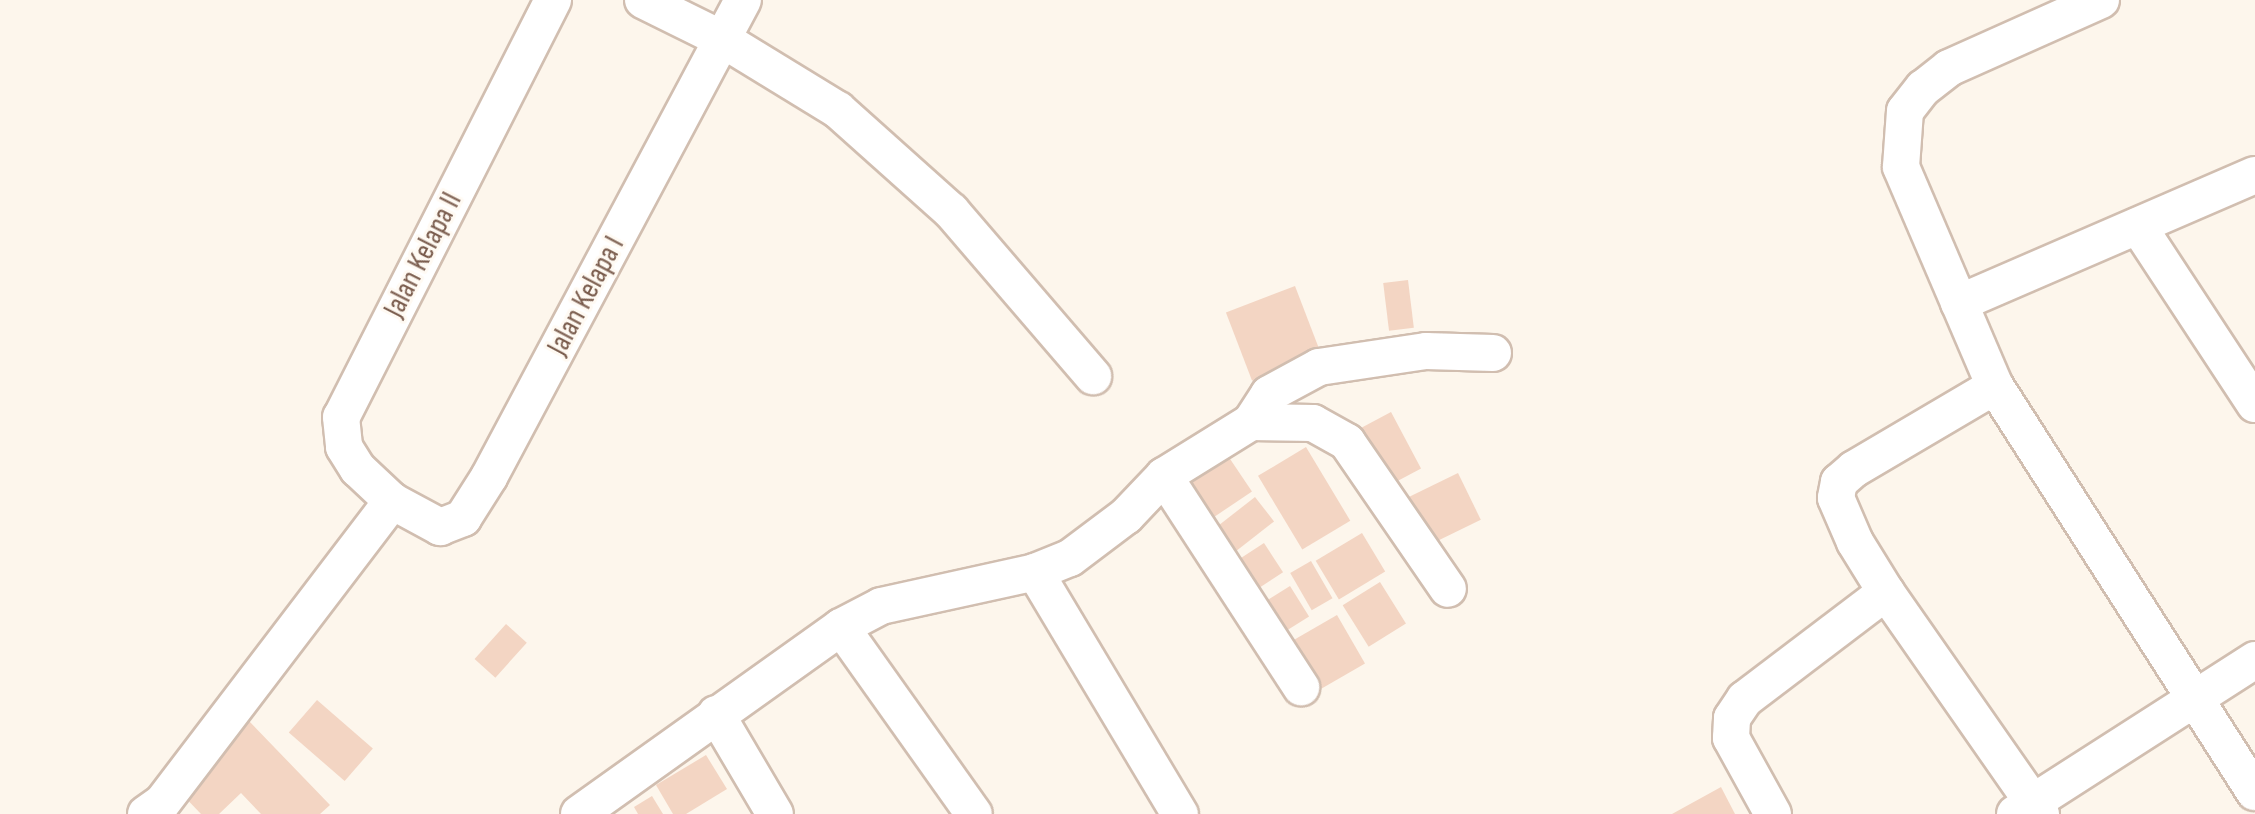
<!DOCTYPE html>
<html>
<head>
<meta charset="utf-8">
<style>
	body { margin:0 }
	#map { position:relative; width:2255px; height:814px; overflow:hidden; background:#fdf6ec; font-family:"Sofia Sans Condensed",sans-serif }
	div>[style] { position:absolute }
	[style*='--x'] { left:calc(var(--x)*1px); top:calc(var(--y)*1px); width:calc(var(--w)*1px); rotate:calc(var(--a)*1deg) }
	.building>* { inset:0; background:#f3d5c3; transform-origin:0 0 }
	.roads { filter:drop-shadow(2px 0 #d1beb0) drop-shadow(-2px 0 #d1beb0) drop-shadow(0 2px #d1beb0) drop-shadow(0 -2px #d1beb0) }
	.minor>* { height:36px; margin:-18px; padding:0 18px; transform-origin:18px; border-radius:18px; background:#fff }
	span { translate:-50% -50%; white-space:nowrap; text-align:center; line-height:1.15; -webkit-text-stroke:6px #fffaf3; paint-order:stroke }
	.street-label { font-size:30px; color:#7a5c4d }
</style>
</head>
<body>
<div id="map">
	<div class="building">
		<div style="left:1408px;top:280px;width:48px;height:25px;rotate:83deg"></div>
		<div style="left:1295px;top:286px;width:73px;height:74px;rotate:69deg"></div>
		<div style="left:1391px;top:412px;width:64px;height:42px;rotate:62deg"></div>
		<div style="left:1306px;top:447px;width:86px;height:56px;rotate:59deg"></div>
		<div style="left:1224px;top:450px;width:50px;height:57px;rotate:56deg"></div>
		<div style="left:1458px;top:473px;width:52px;height:61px;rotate:64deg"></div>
		<div style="left:1255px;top:497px;width:31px;height:59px;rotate:52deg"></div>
		<div style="left:1362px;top:533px;width:45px;height:54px;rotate:59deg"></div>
		<div style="left:1264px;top:543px;width:35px;height:43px;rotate:57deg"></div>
		<div style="left:1311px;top:561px;width:43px;height:24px;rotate:60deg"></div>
		<div style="left:1380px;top:582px;width:49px;height:44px;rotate:58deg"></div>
		<div style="left:1290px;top:586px;width:36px;height:40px;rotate:58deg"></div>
		<div style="left:1337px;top:615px;width:56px;height:58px;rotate:60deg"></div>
		<div style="left:506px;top:624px;width:28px;height:47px;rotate:42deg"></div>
		<div style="left:317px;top:700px;width:74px;height:43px;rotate:41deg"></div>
		<div style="clip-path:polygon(248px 720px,330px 805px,320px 814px,261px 814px,241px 793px,219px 814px,201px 814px,178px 790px)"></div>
		<div style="clip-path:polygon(706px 755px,727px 789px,686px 814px,673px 814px,656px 785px)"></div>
		<div style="clip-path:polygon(1721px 787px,1735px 814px,1672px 814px)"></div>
		<div style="clip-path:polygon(652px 796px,663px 814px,638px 814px,634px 807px)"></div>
	</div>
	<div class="roads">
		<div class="minor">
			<div style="--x:553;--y:0;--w:468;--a:116.9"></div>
			<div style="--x:341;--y:417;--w:30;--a:84"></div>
			<div style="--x:344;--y:447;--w:26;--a:58"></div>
			<div style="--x:358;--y:469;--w:47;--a:43.3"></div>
			<div style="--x:392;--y:501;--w:55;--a:28.4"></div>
			<div style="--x:440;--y:527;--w:25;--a:-21"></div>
			<div style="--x:463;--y:518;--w:49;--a:-57.6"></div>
			<div style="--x:489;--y:477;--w:540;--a:-61.96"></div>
			<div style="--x:643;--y:0;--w:88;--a:26.3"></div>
			<div style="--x:722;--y:39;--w:136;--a:31.5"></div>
			<div style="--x:838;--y:110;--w:152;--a:41.8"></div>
			<div style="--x:951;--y:211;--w:218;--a:49.3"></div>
			<div style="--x:2101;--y:0;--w:167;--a:155.9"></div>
			<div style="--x:1949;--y:68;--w:33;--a:142"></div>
			<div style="--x:1923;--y:88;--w:29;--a:128"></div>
			<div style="--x:1905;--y:111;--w:56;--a:94.1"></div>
			<div style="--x:1901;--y:167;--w:238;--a:66.8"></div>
			<div style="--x:1995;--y:386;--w:482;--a:57.4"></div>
			<div style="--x:2138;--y:226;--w:213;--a:56.7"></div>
			<div style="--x:1959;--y:303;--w:322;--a:-23.4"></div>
			<div style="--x:1995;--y:386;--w:164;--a:149.5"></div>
			<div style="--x:1854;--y:469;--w:20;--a:139"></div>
			<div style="--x:1839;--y:482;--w:16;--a:101"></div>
			<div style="--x:1836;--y:498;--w:48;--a:66.6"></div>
			<div style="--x:1855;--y:542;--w:59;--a:58.2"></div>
			<div style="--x:1886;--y:592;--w:271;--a:55.1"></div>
			<div style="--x:1251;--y:422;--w:33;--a:-57"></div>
			<div style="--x:1269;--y:394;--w:57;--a:-28.4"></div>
			<div style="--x:1319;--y:367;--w:108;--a:-8.5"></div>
			<div style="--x:1426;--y:351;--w:67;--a:1.7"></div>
			<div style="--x:1164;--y:476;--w:252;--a:57"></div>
			<div style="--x:1035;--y:572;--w:282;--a:59.1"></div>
			<div style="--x:841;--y:627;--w:229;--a:54.6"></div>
			<div style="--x:716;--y:714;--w:116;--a:59.5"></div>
			<div style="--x:146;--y:814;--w:19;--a:-35"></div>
			<div style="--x:162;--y:803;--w:380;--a:-52.7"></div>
			<div style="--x:579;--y:814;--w:322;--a:-35.5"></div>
			<div style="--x:841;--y:627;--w:45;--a:-27.7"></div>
			<div style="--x:881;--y:606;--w:158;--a:-12.4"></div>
			<div style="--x:1035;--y:572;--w:38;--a:-22"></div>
			<div style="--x:1070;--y:558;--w:70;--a:-36.9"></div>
			<div style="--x:1126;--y:516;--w:55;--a:-46.5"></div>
			<div style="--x:1164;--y:476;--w:102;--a:-31.8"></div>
			<div style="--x:1251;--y:422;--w:62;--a:0.9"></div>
			<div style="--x:1313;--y:423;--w:39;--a:29"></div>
			<div style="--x:1347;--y:442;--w:178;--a:55.5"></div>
			<div style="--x:1773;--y:814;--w:87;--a:-118.9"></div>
			<div style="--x:1731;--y:738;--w:20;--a:-87"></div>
			<div style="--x:1732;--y:718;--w:23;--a:-56"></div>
			<div style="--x:1745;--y:699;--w:177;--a:-37.2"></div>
			<div style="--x:2015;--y:814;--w:285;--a:-32.7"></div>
		</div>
	</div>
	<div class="street-label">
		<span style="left:423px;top:255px;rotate:-63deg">Jalan Kelapa II</span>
		<span style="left:586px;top:296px;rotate:-62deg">Jalan Kelapa I</span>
	</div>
</div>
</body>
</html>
